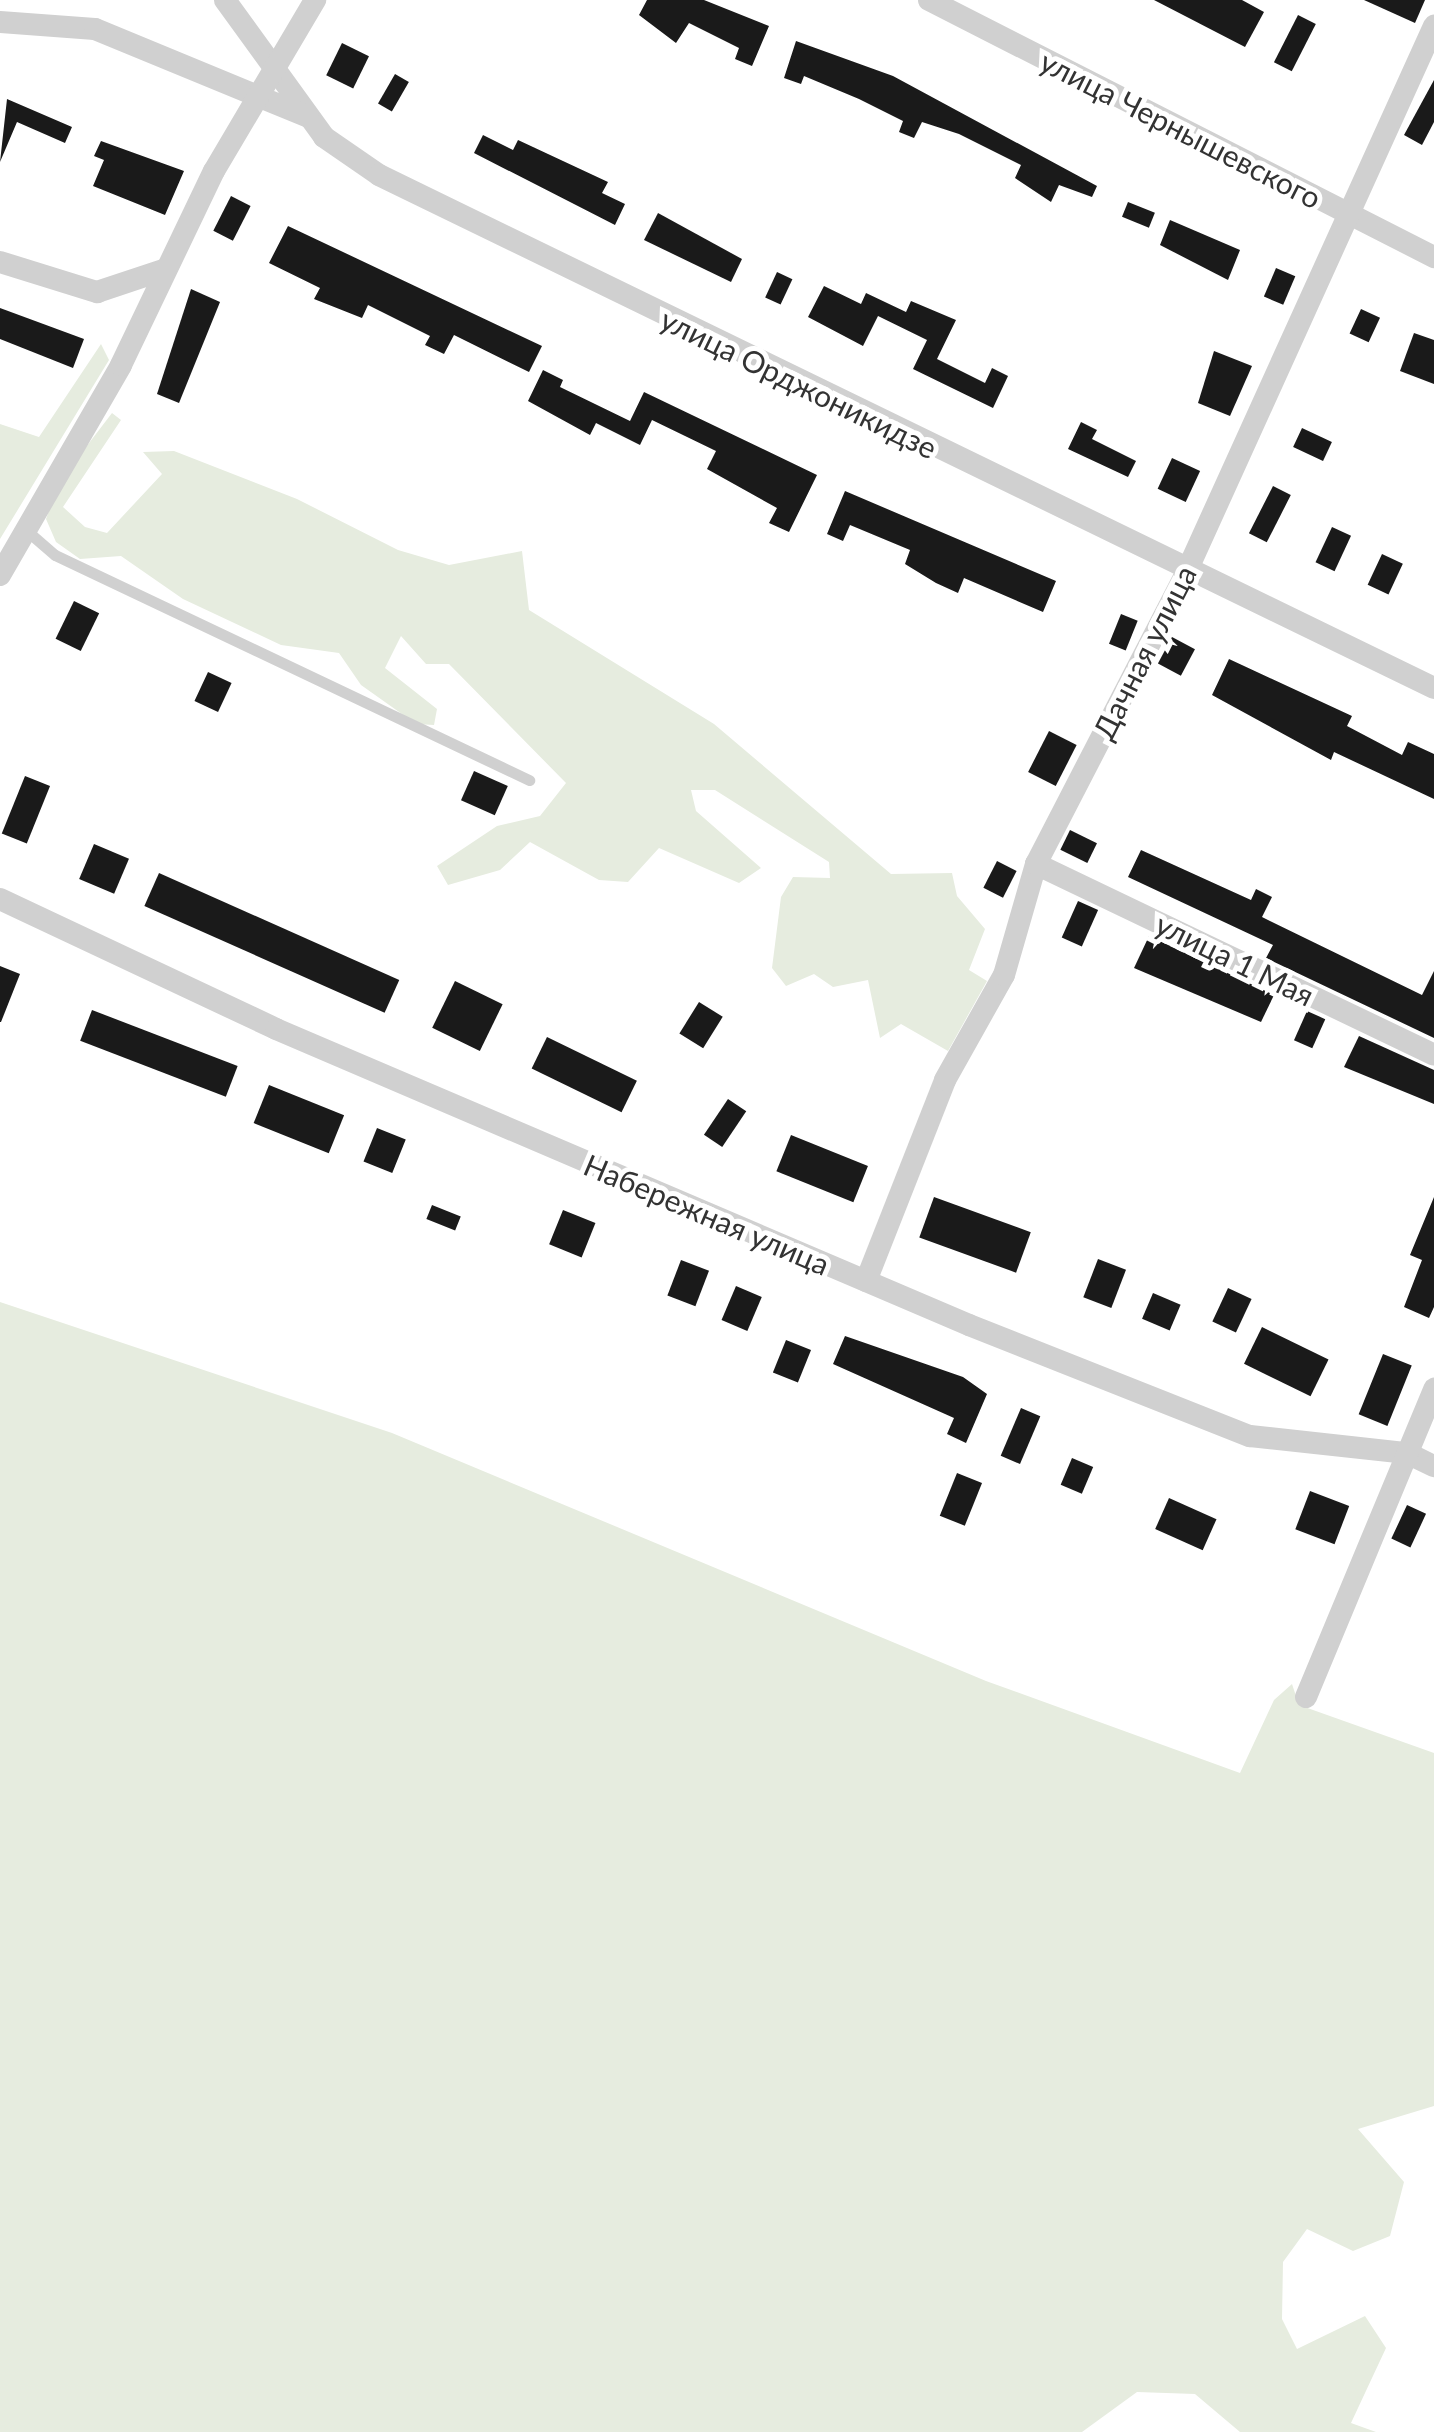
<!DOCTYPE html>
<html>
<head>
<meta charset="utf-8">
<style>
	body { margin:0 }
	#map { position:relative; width:1434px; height:2432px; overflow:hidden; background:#fff; font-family:Lato,sans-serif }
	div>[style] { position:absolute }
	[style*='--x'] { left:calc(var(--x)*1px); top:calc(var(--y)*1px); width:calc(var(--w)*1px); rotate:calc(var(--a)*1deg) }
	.green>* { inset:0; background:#e6ecdf }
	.building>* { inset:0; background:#1a1a1a; transform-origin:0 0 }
	.lane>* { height:11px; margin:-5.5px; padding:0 5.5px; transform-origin:5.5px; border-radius:5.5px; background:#d0d0d0 }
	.street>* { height:22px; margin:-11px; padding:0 11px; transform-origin:11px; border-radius:11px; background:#d0d0d0 }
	span { translate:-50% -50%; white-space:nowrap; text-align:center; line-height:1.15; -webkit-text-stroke:10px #fff; paint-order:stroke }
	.street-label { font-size:30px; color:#333 }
</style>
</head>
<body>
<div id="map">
	<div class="green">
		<div style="clip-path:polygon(101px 344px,109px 360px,0 539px,0 424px,39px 437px)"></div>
		<div style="clip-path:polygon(112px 413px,121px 420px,63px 507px,85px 527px,107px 533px,162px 474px,143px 452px,174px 451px,297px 499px,398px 550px,449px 565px,522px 551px,529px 610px,714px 724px,891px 874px,952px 873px,957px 896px,985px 929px,969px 970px,987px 981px,948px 1051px,901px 1024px,880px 1038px,868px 980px,833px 987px,814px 974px,786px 986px,772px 968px,781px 897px,793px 877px,830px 878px,829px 862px,715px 790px,691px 790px,696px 811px,761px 868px,739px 883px,659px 848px,628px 882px,599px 880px,530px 842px,500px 870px,448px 885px,437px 866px,497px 826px,540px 816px,566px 783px,449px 664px,426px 664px,401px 636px,385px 668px,437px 709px,434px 725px,416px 724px,361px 685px,339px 653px,281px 645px,183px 599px,121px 556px,80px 559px,56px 542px,46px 519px,60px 481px)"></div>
		<div style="clip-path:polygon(0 1302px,392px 1433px,986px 1681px,1240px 1773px,1274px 1700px,1292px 1684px,1299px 1705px,1434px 1753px,1434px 2106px,1358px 2129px,1404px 2182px,1390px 2236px,1353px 2251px,1307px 2229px,1283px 2262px,1282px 2319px,1297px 2349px,1365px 2316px,1386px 2348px,1351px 2423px,1376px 2432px,1240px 2432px,1195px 2394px,1137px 2392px,1082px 2432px,0 2432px)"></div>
	</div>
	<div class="building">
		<div style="clip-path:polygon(647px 0,704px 0,769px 26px,752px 66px,735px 59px,739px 48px,689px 23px,676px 43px,639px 15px)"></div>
		<div style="clip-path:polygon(1154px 0,1242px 0,1264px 12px,1245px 47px)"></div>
		<div style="clip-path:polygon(1364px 0,1425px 0,1415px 23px)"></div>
		<div style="left:1298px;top:15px;width:20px;height:53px;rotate:27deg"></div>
		<div style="clip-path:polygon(796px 41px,893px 76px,1097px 186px,1092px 197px,1059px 185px,1051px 202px,1015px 178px,1021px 165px,959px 134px,922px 122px,914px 138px,899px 132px,903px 121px,859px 99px,804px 76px,801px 84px,784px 78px)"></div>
		<div style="left:342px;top:43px;width:30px;height:36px;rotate:26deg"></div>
		<div style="left:395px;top:74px;width:16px;height:34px;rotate:30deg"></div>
		<div style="clip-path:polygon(1434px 80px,1434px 122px,1422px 145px,1404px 135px)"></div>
		<div style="clip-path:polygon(7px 99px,72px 127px,65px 143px,17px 122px,0 162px)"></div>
		<div style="clip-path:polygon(483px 135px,513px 150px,518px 140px,608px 182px,602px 193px,625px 204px,615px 225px,474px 153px)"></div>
		<div style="clip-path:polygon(101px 141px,184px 171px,165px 215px,93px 186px,104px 160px,94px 156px)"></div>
		<div style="left:231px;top:196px;width:22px;height:39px;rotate:27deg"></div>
		<div style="left:1128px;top:202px;width:29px;height:16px;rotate:22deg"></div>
		<div style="clip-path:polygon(658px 213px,742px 259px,731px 282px,644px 240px)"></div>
		<div style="clip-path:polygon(1170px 220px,1240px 250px,1228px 280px,1160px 245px)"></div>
		<div style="clip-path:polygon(288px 226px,542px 346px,529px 372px,454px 335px,444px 354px,425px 345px,430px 336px,368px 305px,362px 318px,314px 299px,320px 288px,269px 263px)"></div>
		<div style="left:1276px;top:268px;width:21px;height:31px;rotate:23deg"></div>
		<div style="left:777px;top:272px;width:17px;height:28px;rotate:25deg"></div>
		<div style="clip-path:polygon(824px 286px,861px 304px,866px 293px,906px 312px,911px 301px,956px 320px,937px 359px,985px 383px,992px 368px,1008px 376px,993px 408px,913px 369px,927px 340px,878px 316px,863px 346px,808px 317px)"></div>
		<div style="clip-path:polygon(191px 289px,220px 302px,179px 403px,157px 394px)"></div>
		<div style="clip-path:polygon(0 308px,84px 339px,73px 368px,0 339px)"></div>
		<div style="left:1361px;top:309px;width:21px;height:27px;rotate:25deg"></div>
		<div style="clip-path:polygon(1414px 333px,1434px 340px,1434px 384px,1400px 371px)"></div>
		<div style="clip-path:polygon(1214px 351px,1252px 366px,1230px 416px,1198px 403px)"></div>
		<div style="clip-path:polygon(543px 370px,563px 380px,560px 387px,630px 421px,644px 392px,817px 475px,789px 532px,769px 523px,777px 508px,707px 469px,716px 451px,652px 420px,640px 445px,596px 423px,590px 435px,528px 401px)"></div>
		<div style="clip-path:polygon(1081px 422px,1097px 430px,1092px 439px,1136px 461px,1128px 477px,1068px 449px)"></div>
		<div style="left:1302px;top:428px;width:33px;height:21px;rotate:25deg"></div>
		<div style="left:1172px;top:458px;width:31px;height:34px;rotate:25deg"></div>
		<div style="left:1273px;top:486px;width:20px;height:53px;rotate:27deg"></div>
		<div style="clip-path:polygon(845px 491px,1056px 581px,1043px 612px,964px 578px,958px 593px,936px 583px,905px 564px,910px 550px,850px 525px,843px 541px,827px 534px)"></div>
		<div style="left:1332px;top:527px;width:21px;height:39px;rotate:25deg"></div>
		<div style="left:1382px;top:554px;width:23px;height:34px;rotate:25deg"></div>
		<div style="left:74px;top:601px;width:28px;height:42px;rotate:26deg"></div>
		<div style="left:1121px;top:614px;width:18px;height:32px;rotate:22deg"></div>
		<div style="left:1172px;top:637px;width:26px;height:30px;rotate:28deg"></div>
		<div style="clip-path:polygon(1229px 659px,1352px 716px,1347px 726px,1402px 755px,1408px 742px,1434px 754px,1434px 799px,1334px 752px,1331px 760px,1212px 695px)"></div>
		<div style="left:208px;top:672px;width:26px;height:32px;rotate:25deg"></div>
		<div style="left:1049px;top:731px;width:31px;height:46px;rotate:27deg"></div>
		<div style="left:474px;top:771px;width:37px;height:32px;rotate:24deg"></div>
		<div style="left:25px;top:776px;width:27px;height:62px;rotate:22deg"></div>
		<div style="left:1070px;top:830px;width:30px;height:22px;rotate:26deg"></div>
		<div style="left:94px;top:844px;width:38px;height:38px;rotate:23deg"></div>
		<div style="clip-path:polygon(1141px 850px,1251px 900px,1256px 889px,1272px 897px,1262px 917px,1422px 995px,1434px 971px,1434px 1038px,1266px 958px,1273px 945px,1128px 877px)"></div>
		<div style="left:997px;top:861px;width:22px;height:30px;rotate:27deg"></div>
		<div style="left:159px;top:873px;width:263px;height:36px;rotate:24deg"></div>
		<div style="left:1078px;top:901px;width:22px;height:40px;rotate:24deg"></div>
		<div style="clip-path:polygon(1149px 936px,1274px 995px,1261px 1022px,1134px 968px)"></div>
		<div style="clip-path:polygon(0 966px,20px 974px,1px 1022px,0 1022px)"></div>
		<div style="left:455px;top:981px;width:53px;height:52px;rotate:26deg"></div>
		<div style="left:699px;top:1002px;width:28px;height:37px;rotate:32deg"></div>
		<div style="left:92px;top:1010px;width:156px;height:33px;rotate:21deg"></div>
		<div style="left:1307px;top:1011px;width:20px;height:32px;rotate:24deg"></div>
		<div style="clip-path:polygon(1359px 1036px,1434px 1070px,1434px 1104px,1344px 1067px)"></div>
		<div style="left:547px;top:1037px;width:100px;height:35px;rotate:26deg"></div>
		<div style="left:269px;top:1085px;width:81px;height:41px;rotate:22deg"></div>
		<div style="left:728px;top:1099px;width:22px;height:43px;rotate:34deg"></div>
		<div style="left:377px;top:1128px;width:31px;height:36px;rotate:22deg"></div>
		<div style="left:791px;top:1135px;width:83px;height:39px;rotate:22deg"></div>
		<div style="left:934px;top:1197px;width:103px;height:43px;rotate:20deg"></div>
		<div style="clip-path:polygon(1434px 1197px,1434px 1307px,1429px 1318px,1404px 1307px,1422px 1260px,1410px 1255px)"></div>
		<div style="left:432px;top:1205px;width:31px;height:15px;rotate:22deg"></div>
		<div style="left:563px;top:1210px;width:35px;height:37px;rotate:22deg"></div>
		<div style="left:1098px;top:1259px;width:30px;height:41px;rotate:21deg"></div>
		<div style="left:681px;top:1260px;width:30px;height:38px;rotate:21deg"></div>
		<div style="left:736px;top:1286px;width:28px;height:37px;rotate:23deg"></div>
		<div style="left:1228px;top:1288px;width:26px;height:37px;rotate:25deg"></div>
		<div style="left:1153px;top:1293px;width:30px;height:28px;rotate:23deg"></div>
		<div style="left:1262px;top:1327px;width:74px;height:41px;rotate:26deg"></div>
		<div style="clip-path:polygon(845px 1336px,963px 1377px,987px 1394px,966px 1443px,947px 1434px,954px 1418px,833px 1364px)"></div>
		<div style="left:786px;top:1340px;width:27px;height:35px;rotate:22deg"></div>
		<div style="left:1383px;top:1354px;width:31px;height:65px;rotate:22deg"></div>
		<div style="left:1021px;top:1408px;width:21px;height:52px;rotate:23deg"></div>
		<div style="left:1072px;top:1458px;width:23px;height:29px;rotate:23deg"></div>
		<div style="left:957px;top:1473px;width:27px;height:46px;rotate:22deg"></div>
		<div style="left:1310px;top:1491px;width:42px;height:41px;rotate:21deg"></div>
		<div style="left:1169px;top:1498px;width:52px;height:34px;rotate:24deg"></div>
		<div style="left:1407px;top:1505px;width:21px;height:37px;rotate:25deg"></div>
	</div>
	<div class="lane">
		<div style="--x:26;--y:530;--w:38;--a:41"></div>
		<div style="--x:55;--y:555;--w:525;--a:25.39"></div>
	</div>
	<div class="street">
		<div style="--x:225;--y:0;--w:169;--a:54.1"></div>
		<div style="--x:324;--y:137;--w:67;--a:34.6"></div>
		<div style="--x:379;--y:175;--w:1173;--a:25.93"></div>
		<div style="--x:929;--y:0;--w:567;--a:26.97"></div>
		<div style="--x:0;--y:22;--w:95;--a:4.2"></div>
		<div style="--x:95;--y:29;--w:230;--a:22.4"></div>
		<div style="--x:0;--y:262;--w:102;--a:17.2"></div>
		<div style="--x:97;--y:292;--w:70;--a:-18.4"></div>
		<div style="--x:0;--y:575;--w:242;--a:-60"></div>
		<div style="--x:121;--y:365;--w:215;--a:-64.4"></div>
		<div style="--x:214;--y:171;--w:199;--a:-59.4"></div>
		<div style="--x:1036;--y:864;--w:441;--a:25.6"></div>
		<div style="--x:0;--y:899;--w:305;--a:25.2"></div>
		<div style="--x:276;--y:1029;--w:754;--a:23.13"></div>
		<div style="--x:969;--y:1325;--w:302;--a:21.6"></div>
		<div style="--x:1250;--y:1436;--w:158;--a:6.2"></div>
		<div style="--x:1407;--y:1453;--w:30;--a:26"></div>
		<div style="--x:866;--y:1281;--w:216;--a:-68.5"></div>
		<div style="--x:945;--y:1080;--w:120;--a:-60.7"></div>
		<div style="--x:1004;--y:975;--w:116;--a:-73.9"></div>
		<div style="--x:1036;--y:864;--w:327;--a:-62.7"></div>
		<div style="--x:1186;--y:573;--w:601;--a:-65.61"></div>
		<div style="--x:1306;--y:1697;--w:334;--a:-67.4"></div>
	</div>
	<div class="street-label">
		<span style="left:1181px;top:129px;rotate:27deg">улица Чернышевского</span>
		<span style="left:799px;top:383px;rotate:26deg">улица Орджоникидзе</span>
		<span style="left:1144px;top:652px;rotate:-63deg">Дачная улица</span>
		<span style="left:1235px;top:959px;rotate:26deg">улица 1 Мая</span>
		<span style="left:707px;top:1214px;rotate:23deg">Набережная улица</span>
	</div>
</div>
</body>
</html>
